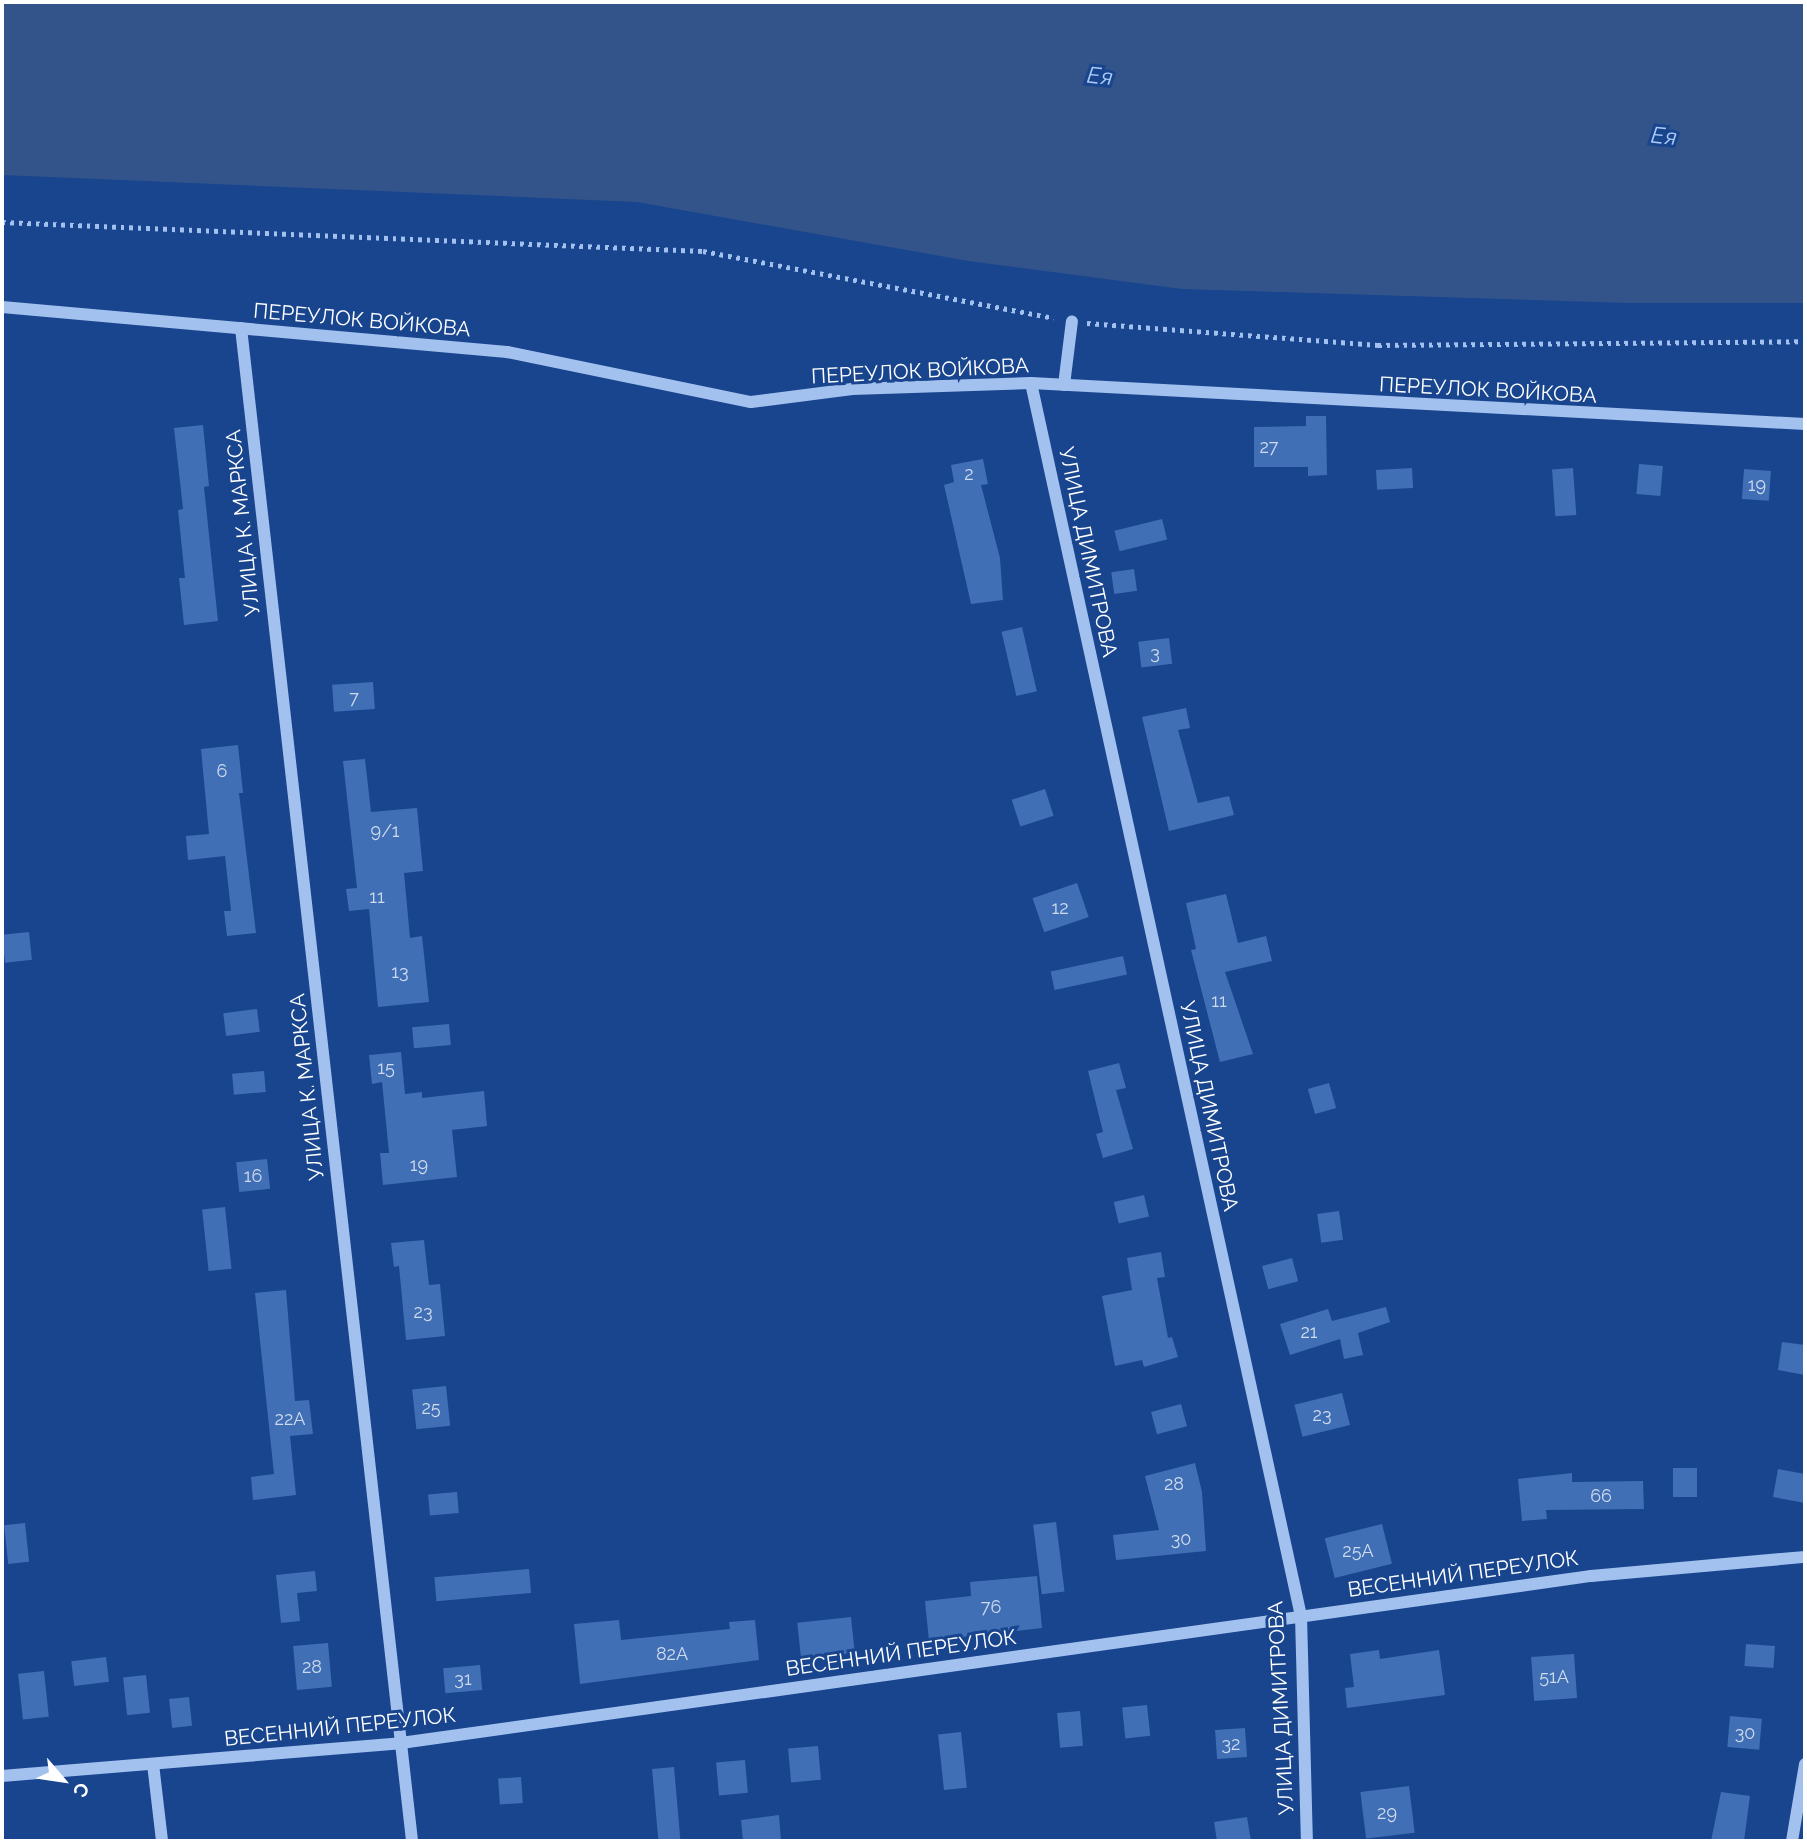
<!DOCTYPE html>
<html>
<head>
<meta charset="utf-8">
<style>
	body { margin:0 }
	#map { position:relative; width:1807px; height:1843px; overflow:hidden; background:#18458e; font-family:Raleway,sans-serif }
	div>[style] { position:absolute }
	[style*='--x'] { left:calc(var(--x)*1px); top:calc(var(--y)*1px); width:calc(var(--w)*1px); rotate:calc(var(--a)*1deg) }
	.water>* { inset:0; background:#32548a }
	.building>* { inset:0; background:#406fb6; transform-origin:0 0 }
	.path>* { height:4.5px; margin-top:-2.25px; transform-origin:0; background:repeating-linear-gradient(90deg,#a3c1ef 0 3.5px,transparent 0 8.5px) }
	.minor>* { height:12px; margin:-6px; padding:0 6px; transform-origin:6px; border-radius:6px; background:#a3c1ef }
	span { translate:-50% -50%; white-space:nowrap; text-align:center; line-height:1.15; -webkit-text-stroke:6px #18458e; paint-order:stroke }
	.number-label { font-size:18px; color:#cfdbed }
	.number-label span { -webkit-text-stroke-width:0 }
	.street-label { font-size:21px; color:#fff }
	.water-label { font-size:23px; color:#afccf6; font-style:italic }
	.frame { position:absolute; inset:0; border:4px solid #fff; pointer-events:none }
	.north { position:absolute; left:28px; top:1745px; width:70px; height:70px; -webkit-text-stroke:5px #18458e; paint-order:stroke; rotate:119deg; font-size:19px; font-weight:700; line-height:28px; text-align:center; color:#fff }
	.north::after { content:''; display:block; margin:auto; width:24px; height:32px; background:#fff; clip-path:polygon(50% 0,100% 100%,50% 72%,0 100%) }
</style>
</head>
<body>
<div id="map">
	<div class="water">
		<div style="clip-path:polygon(2px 2px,1805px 2px,1805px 303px,1627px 303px,1182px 289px,968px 261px,637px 202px,2px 175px)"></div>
	</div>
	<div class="building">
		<div style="clip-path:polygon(1306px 416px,1326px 416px,1327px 475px,1308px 476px,1308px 467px,1254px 467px,1254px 427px,1306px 426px)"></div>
		<div style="clip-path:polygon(203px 425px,209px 486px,204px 487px,218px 621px,184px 625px,179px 578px,185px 578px,178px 510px,183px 509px,174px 428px)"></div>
		<div style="clip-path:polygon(983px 459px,988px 484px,981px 485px,1000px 558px,1003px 600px,971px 604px,944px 485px,954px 482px,951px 465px)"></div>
		<div style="left:1639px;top:464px;width:24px;height:30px;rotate:5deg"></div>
		<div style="left:1412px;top:468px;width:20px;height:36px;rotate:87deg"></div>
		<div style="left:1573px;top:468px;width:47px;height:21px;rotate:86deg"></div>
		<div style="left:1744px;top:469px;width:27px;height:30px;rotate:4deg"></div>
		<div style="left:1162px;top:519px;width:21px;height:49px;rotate:76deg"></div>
		<div style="left:1134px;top:569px;width:22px;height:23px;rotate:82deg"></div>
		<div style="left:1022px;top:627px;width:66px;height:21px;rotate:77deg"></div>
		<div style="left:1169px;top:638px;width:26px;height:31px;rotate:83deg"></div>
		<div style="left:373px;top:682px;width:27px;height:41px;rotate:86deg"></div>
		<div style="clip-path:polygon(1186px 708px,1190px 728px,1178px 730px,1198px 803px,1229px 796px,1234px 815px,1169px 831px,1142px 717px)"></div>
		<div style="clip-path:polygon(238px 745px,243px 793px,239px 793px,256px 933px,227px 936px,224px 911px,231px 911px,225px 856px,188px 860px,186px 836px,209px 834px,201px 749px)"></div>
		<div style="clip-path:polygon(365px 759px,371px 812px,417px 808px,423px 871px,404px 873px,410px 938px,422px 936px,429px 1002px,378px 1007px,369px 909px,349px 911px,346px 889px,357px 888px,343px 761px)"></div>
		<div style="left:1045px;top:789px;width:28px;height:35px;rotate:72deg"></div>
		<div style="left:1077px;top:883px;width:36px;height:47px;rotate:71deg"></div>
		<div style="clip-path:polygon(1226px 894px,1238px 943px,1266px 936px,1272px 961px,1225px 972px,1253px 1054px,1220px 1062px,1191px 950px,1196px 949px,1186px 903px)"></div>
		<div style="left:29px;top:932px;width:28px;height:27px;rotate:84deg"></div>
		<div style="left:1123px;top:956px;width:19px;height:74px;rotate:78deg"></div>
		<div style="left:257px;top:1009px;width:23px;height:34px;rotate:83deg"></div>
		<div style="left:449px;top:1024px;width:21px;height:37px;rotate:85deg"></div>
		<div style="clip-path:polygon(401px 1052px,405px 1094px,422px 1092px,422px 1098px,484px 1091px,487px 1126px,452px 1130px,457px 1177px,383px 1185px,380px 1153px,389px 1153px,382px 1082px,372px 1084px,369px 1055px)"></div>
		<div style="clip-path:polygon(1119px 1063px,1126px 1088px,1116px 1090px,1133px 1149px,1103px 1158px,1096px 1134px,1103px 1132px,1088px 1071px)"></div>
		<div style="left:264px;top:1071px;width:21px;height:32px;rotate:85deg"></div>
		<div style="left:1329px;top:1083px;width:26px;height:22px;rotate:74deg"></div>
		<div style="left:267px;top:1159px;width:30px;height:31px;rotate:84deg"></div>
		<div style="left:1144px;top:1195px;width:22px;height:31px;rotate:77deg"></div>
		<div style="left:225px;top:1207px;width:62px;height:23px;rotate:84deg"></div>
		<div style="left:1339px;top:1211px;width:29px;height:22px;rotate:82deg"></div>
		<div style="clip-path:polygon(424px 1240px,429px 1285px,440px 1284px,445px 1336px,406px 1340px,399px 1266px,394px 1267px,391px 1243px)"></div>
		<div style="clip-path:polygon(1161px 1252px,1165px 1277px,1157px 1278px,1168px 1338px,1172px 1337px,1178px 1357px,1144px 1367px,1142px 1360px,1115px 1366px,1102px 1296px,1132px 1290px,1127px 1258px)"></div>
		<div style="left:1292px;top:1258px;width:24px;height:31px;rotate:75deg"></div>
		<div style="clip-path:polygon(286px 1290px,295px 1401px,309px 1400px,313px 1434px,290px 1436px,296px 1495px,253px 1500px,251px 1477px,274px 1474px,255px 1293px)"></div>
		<div style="clip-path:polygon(1386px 1307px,1390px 1322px,1358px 1333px,1363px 1355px,1344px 1359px,1340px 1339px,1290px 1355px,1280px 1324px,1328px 1309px,1332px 1321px)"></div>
		<div style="clip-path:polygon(1782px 1342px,1805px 1345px,1805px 1375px,1778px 1370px)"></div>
		<div style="left:446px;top:1386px;width:40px;height:34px;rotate:84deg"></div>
		<div style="left:1342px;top:1393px;width:33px;height:49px;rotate:76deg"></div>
		<div style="left:1181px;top:1404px;width:23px;height:31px;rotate:75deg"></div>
		<div style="clip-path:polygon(1195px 1463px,1202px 1492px,1206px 1551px,1116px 1560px,1113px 1535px,1159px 1530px,1145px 1476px)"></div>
		<div style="left:1673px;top:1468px;width:24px;height:29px"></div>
		<div style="clip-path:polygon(1778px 1469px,1805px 1474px,1805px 1503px,1773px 1497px)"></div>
		<div style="clip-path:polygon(1572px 1473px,1572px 1482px,1643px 1481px,1644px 1509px,1546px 1510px,1547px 1519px,1522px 1521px,1518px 1479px)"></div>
		<div style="left:457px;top:1492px;width:21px;height:29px;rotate:85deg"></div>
		<div style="left:1056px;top:1522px;width:70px;height:23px;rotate:83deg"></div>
		<div style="left:25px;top:1523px;width:39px;height:21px;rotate:84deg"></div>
		<div style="left:1382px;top:1524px;width:41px;height:59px;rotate:76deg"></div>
		<div style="left:529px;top:1569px;width:24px;height:95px;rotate:85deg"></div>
		<div style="clip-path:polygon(315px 1571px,317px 1591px,297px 1593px,300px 1621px,281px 1623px,276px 1575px)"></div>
		<div style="clip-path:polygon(1037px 1576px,1042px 1628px,929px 1641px,925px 1601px,971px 1596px,970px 1582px)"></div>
		<div style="left:851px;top:1617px;width:36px;height:54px;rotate:84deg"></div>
		<div style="clip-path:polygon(619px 1620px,621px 1640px,730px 1629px,729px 1622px,755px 1620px,759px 1660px,580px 1684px,574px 1624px)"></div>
		<div style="left:328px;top:1643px;width:44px;height:35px;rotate:85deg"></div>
		<div style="left:1746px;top:1644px;width:29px;height:22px;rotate:4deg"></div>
		<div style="clip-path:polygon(1379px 1650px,1380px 1659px,1439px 1650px,1445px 1695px,1347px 1708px,1345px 1688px,1354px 1687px,1350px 1654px)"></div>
		<div style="left:1574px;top:1654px;width:44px;height:43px;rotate:86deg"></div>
		<div style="left:106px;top:1657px;width:25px;height:35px;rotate:83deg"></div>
		<div style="left:480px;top:1665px;width:25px;height:37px;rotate:85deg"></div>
		<div style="left:44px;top:1671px;width:46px;height:26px;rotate:84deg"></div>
		<div style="left:146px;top:1675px;width:38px;height:23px;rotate:84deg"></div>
		<div style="left:189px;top:1697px;width:29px;height:20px;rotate:84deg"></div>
		<div style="left:1147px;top:1705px;width:31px;height:25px;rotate:84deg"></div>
		<div style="left:1080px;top:1711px;width:35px;height:23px;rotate:85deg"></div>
		<div style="left:1730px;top:1716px;width:32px;height:31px;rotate:5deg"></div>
		<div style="left:1245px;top:1728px;width:29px;height:30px;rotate:86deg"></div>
		<div style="left:961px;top:1732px;width:56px;height:23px;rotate:84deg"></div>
		<div style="left:818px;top:1746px;width:34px;height:30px;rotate:85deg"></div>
		<div style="left:745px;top:1760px;width:33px;height:29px;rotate:85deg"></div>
		<div style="left:674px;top:1767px;width:74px;height:22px;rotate:85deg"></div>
		<div style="left:521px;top:1777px;width:26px;height:23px;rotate:86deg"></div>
		<div style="left:1409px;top:1786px;width:47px;height:49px;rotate:83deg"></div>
		<div style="clip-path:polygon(1721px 1792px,1750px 1796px,1744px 1841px,1711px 1841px)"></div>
		<div style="clip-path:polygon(779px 1815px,781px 1841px,743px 1841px,741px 1820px)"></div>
		<div style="clip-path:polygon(1247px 1817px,1251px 1841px,1217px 1841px,1214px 1822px)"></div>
	</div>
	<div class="path">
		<div style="--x:2;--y:222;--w:702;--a:2.37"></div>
		<div style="--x:703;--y:251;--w:357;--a:10.8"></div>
		<div style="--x:1087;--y:323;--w:292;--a:4.3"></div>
		<div style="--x:1378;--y:345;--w:427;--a:-0.5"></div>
	</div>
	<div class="minor">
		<div style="--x:2;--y:307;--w:507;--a:5.09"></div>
		<div style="--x:507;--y:352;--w:249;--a:11.6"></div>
		<div style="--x:751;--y:402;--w:102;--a:-7.3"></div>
		<div style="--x:852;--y:389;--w:179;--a:-1.9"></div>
		<div style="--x:1031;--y:383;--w:775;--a:3.03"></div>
		<div style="--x:241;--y:328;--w:1523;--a:83.55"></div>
		<div style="--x:1031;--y:383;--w:1262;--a:77.65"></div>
		<div style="--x:1301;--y:1616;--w:225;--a:88.5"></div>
		<div style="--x:1064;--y:385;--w:64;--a:-82.9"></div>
		<div style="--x:153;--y:1764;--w:78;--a:83.3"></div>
		<div style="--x:2;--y:1776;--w:400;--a:-4.7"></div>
		<div style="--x:401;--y:1743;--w:1202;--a:-7.99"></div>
		<div style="--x:1591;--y:1576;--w:215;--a:-5.1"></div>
		<div style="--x:1792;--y:1841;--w:78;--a:-80.4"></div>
	</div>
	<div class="number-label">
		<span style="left:1269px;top:447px">27</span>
		<span style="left:969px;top:474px">2</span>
		<span style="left:1757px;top:485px">19</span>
		<span style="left:1155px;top:653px">3</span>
		<span style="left:354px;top:698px">7</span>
		<span style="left:222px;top:771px">6</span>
		<span style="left:385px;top:831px">9/1</span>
		<span style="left:377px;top:897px">11</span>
		<span style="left:1060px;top:908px">12</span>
		<span style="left:400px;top:972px">13</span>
		<span style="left:1219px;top:1001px">11</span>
		<span style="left:386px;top:1068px">15</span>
		<span style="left:419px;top:1165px">19</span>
		<span style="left:253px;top:1176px">16</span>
		<span style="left:423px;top:1312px">23</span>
		<span style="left:1309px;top:1332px">21</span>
		<span style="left:431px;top:1408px">25</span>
		<span style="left:1322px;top:1415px">23</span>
		<span style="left:290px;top:1419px">22А</span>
		<span style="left:1174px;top:1484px">28</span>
		<span style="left:1601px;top:1496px">66</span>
		<span style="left:1181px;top:1539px">30</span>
		<span style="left:1358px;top:1551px">25А</span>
		<span style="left:991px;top:1607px">76</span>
		<span style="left:672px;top:1654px">82А</span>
		<span style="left:312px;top:1667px">28</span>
		<span style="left:1554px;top:1677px">51А</span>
		<span style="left:463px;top:1679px">31</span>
		<span style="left:1745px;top:1733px">30</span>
		<span style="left:1231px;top:1744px">32</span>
		<span style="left:1387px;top:1813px">29</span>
	</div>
	<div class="street-label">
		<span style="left:362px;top:320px;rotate:5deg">ПЕРЕУЛОК ВОЙКОВА</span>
		<span style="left:920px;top:371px;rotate:-3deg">ПЕРЕУЛОК ВОЙКОВА</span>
		<span style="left:1488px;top:390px;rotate:3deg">ПЕРЕУЛОК ВОЙКОВА</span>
		<span style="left:243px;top:523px;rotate:-96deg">УЛИЦА К. МАРКСА</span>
		<span style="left:1088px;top:552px;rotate:78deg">УЛИЦА ДИМИТРОВА</span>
		<span style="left:307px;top:1087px;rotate:-96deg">УЛИЦА К. МАРКСА</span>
		<span style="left:1209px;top:1106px;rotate:78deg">УЛИЦА ДИМИТРОВА</span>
		<span style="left:1463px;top:1574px;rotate:-8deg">ВЕСЕННИЙ ПЕРЕУЛОК</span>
		<span style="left:901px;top:1653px;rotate:-8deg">ВЕСЕННИЙ ПЕРЕУЛОК</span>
		<span style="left:1281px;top:1708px;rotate:-93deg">УЛИЦА ДИМИТРОВА</span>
		<span style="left:340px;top:1727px;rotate:-6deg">ВЕСЕННИЙ ПЕРЕУЛОК</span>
	</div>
	<div class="water-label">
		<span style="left:1100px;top:76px;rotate:6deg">Ея</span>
		<span style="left:1664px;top:136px;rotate:6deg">Ея</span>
	</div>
	<div class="frame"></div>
	<div class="north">С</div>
</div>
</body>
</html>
